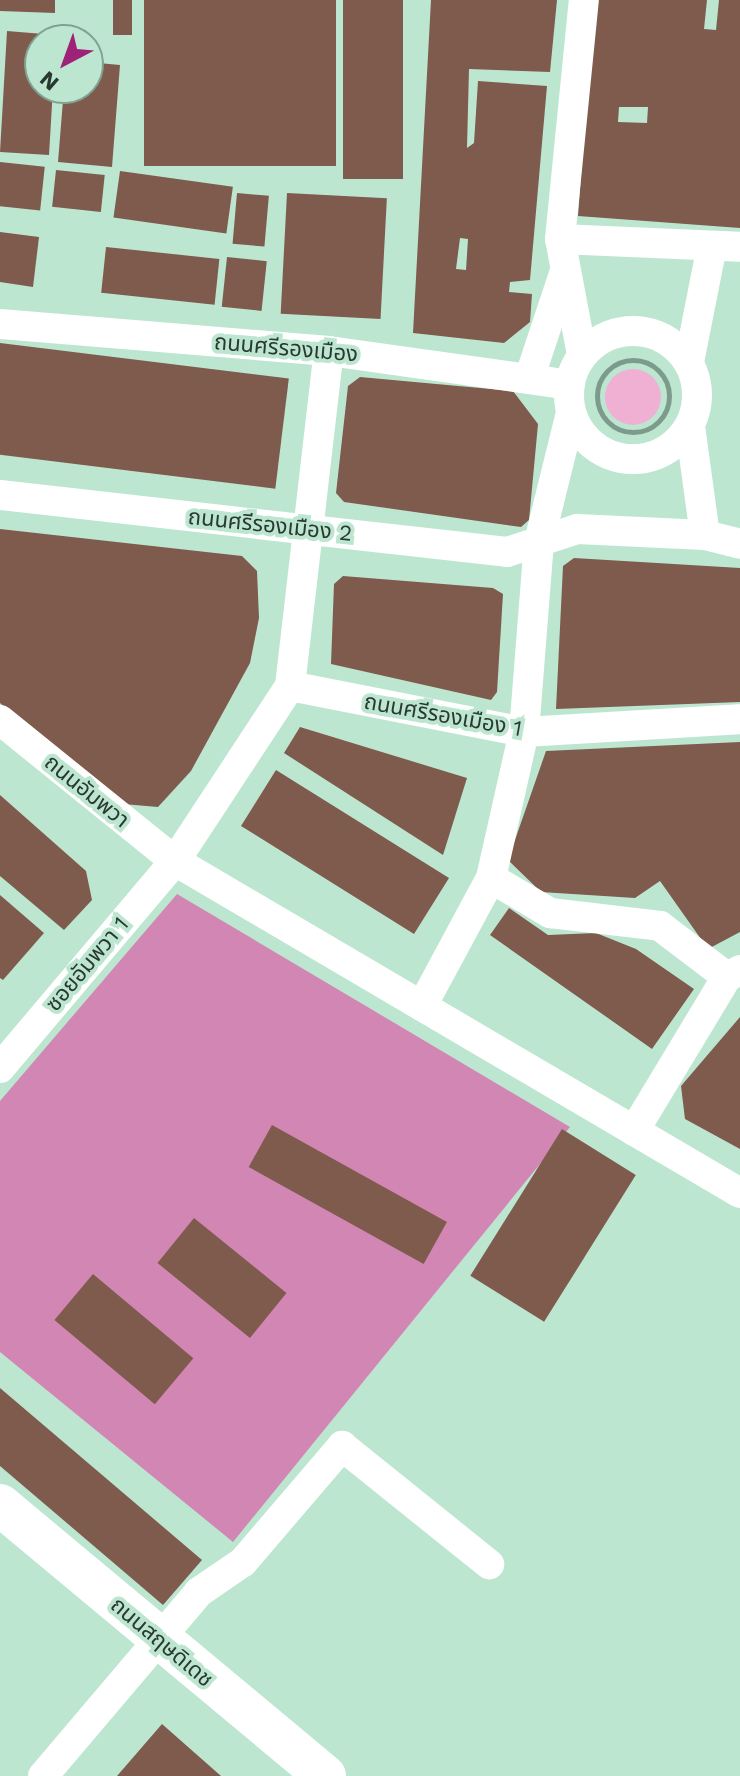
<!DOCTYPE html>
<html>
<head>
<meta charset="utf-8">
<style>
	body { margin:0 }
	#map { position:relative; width:740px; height:1776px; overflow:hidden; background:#bde6d1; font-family:"Work Sans","Noto Sans Thai",sans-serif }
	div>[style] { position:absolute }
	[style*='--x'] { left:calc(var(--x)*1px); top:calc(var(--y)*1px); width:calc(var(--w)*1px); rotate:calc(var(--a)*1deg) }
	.green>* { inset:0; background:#efb0d4 }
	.round { border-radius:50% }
	.forest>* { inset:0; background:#d286b4 }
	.building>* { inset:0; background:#7e5b4d; transform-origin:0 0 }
	.path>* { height:5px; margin-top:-2.5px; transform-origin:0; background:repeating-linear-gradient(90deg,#7d9b8c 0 6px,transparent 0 12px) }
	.path>.ring { margin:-2.5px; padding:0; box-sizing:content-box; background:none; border:5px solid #7d9b8c; border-radius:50% }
	.street>* { height:30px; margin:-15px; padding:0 15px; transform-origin:15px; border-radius:15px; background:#fff }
	.street>.ring { margin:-15px; padding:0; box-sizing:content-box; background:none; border:30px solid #fff; border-radius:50% }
	.secondary>* { height:42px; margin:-21px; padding:0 21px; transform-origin:21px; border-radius:21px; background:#fff }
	span { translate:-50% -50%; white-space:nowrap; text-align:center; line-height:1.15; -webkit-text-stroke:8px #bde6d1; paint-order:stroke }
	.street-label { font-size:22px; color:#293931 }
	.north { position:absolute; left:24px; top:24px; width:80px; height:80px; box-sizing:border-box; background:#bde6d1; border:2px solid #82a191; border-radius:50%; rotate:221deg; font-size:22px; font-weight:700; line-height:32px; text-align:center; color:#293931 }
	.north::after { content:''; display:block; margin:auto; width:28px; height:36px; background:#9d2278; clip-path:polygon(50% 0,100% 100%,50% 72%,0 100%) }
</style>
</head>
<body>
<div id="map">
	<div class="green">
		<div class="round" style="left:605px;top:369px;width:56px;height:56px"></div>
	</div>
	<div class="forest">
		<div style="clip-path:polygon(177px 894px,570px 1127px,233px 1542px,0 1352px,0 1101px)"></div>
	</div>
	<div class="building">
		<div style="clip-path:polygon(0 0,55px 0,55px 13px,0 11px)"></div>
		<div style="left:113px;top:0;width:19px;height:35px"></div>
		<div style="left:144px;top:0;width:192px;height:166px"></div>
		<div style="left:343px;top:0;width:60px;height:179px"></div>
		<div style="clip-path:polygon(evenodd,431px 0,557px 0,550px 72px,469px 69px,467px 148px,474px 143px,478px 81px,547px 86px,530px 280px,510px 282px,509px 292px,532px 294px,530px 322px,504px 343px,413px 333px,431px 0,460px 238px,468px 239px,466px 270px,456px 269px,460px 238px)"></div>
		<div style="clip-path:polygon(evenodd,594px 0,707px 0,704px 29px,716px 30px,719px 0,740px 0,740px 228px,578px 216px,594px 0,619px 107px,648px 107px,647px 123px,618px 122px,619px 107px)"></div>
		<div style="clip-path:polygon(7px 31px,56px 35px,56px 40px,40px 40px,40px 88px,53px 88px,49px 155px,0 152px)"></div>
		<div style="clip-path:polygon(88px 62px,120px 65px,112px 167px,58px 162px,64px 88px,88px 88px)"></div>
		<div style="left:0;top:162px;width:45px;height:44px;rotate:6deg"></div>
		<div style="left:56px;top:170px;width:49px;height:37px;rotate:6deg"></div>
		<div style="left:120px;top:171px;width:114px;height:47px;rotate:8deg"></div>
		<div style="left:237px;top:193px;width:32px;height:51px;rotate:5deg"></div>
		<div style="left:287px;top:193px;width:100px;height:121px;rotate:3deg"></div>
		<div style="clip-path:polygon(0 232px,39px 237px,33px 287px,0 282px)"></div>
		<div style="left:106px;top:247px;width:114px;height:46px;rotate:6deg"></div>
		<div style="left:227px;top:257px;width:40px;height:50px;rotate:6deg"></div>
		<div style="left:0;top:343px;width:291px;height:111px;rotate:7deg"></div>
		<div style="clip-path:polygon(360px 377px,513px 391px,538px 424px,529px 520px,521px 527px,344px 502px,336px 493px,348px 386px)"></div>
		<div style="clip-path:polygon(0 529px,242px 556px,257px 571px,259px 618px,250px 663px,191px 771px,158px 807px,123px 804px,0 703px)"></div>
		<div style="clip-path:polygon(574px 558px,740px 568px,740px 702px,556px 709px,563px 566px)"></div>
		<div style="clip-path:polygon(343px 576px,493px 588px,503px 594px,497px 692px,491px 700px,331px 664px,334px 584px)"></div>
		<div style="clip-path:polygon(300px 727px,467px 778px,443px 855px,284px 753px)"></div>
		<div style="clip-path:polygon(740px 742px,740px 932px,708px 949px,660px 881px,635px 898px,541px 892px,508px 860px,546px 751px)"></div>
		<div style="left:276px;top:770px;width:204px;height:66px;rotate:32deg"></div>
		<div style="clip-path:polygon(0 795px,86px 871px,92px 900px,64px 930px,0 876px)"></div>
		<div style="clip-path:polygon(0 895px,44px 933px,3px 980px,0 978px)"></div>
		<div style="clip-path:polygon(509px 908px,548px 935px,596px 933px,636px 949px,694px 989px,652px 1049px,490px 935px)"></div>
		<div style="clip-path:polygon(740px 1017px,740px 1149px,685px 1119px,681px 1086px)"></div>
		<div style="left:272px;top:1125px;width:200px;height:48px;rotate:29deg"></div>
		<div style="left:562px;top:1129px;width:87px;height:173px;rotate:32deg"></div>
		<div style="left:194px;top:1218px;width:119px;height:58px;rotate:39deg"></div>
		<div style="left:93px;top:1274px;width:131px;height:60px;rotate:40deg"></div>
		<div style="clip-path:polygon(0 1388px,202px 1560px,163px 1605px,0 1466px)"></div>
		<div style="clip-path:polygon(162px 1724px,221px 1776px,117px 1776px)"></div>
	</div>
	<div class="path">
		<div class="ring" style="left:597px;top:360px;width:67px;height:67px"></div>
	</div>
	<div class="street">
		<div style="--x:560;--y:239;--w:180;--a:2.5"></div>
		<div style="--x:0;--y:324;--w:330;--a:4.7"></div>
		<div style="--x:329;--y:351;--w:243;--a:8"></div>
		<div class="ring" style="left:569px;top:331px;width:98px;height:98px"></div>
		<div style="--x:582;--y:355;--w:118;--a:-100.7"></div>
		<div style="--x:560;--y:239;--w:240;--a:-84.3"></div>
		<div style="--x:689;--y:362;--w:118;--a:-78.8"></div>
		<div style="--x:529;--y:379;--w:114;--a:-71.6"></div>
		<div style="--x:690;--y:426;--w:110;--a:82.2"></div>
		<div style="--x:0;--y:495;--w:510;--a:6.41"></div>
		<div style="--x:507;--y:552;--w:74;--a:-18.2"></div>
		<div style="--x:577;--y:529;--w:128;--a:2.7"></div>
		<div style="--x:705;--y:535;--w:36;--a:14"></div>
		<div style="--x:290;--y:686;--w:238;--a:11.1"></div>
		<div style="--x:524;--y:732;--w:216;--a:-3.4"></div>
		<div style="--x:0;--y:720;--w:225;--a:38.9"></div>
		<div style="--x:175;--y:861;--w:655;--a:30.44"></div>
		<div style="--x:491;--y:878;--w:69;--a:30.7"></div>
		<div style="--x:550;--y:913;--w:111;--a:6.7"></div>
		<div style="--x:660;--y:926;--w:84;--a:37.3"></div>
		<div style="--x:422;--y:1006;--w:145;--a:-61.7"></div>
		<div style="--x:491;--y:878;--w:150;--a:-77.3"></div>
		<div style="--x:524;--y:732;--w:191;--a:-85.5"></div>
		<div style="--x:539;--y:542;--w:133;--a:-76.1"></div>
		<div style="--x:0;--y:1068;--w:271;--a:-49.8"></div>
		<div style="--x:175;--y:861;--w:209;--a:-56.7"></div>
		<div style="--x:290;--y:686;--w:337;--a:-83.4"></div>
		<div style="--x:634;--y:1131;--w:180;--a:-58.9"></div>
		<div style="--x:727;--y:977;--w:15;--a:-28"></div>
		<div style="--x:43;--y:1776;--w:241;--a:-49.7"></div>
		<div style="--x:199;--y:1592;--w:53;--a:-34.3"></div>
		<div style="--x:243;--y:1562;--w:153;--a:-49.5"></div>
		<div style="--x:342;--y:1446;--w:189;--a:38.8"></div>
	</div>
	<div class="secondary">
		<div style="--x:0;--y:1505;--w:423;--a:39.8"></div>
	</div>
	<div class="street-label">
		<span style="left:286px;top:348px;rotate:5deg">ถนนศรีรองเมือง</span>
		<span style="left:270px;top:525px;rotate:6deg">ถนนศรีรองเมือง 2</span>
		<span style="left:443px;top:715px;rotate:10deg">ถนนศรีรองเมือง 1</span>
		<span style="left:87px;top:791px;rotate:39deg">ถนนอัมพวา</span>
		<span style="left:87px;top:964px;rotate:-50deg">ซอยอัมพวา 1</span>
		<span style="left:162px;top:1642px;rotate:40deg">ถนนสฤษดิเดช</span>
	</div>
	<div class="north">N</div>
</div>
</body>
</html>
